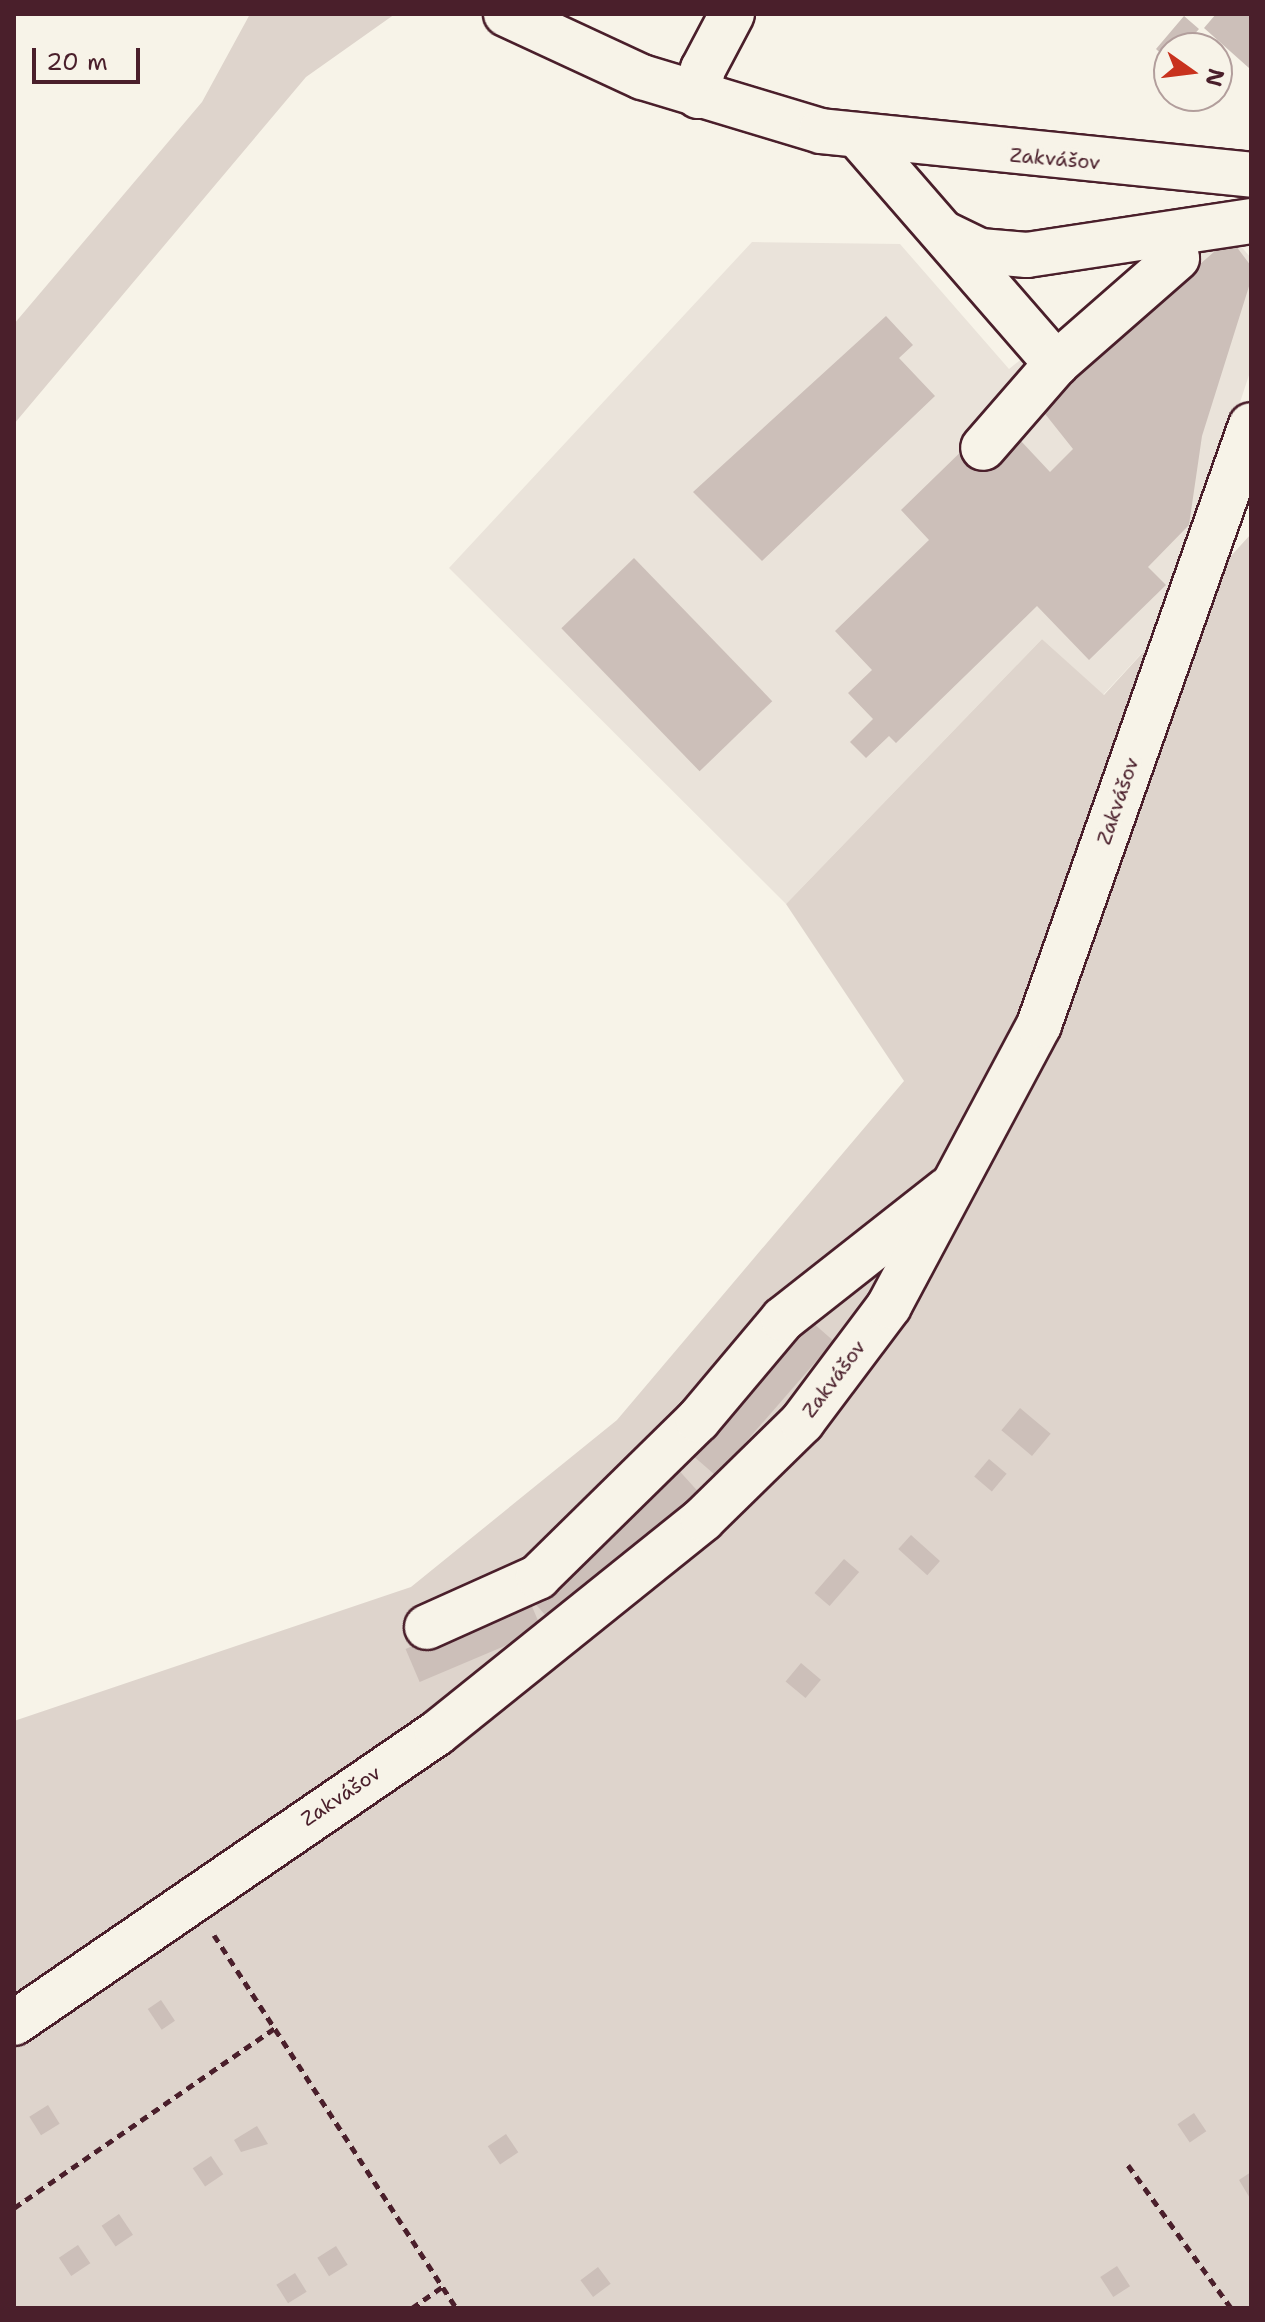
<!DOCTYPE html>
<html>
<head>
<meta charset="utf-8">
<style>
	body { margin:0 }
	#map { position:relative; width:1265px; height:2322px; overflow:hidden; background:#f7f3e8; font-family:"Shantell Sans",sans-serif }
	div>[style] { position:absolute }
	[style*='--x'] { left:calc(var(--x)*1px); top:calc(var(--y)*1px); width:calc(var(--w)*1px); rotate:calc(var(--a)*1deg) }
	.built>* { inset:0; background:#eae3da }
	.green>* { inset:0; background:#ded4cc }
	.building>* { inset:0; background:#ccbfb9; transform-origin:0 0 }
	.path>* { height:5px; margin-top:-2.5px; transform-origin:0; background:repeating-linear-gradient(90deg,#4a1f2b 0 8px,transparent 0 14px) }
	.roads { filter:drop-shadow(2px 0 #4a1f2b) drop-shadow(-2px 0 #4a1f2b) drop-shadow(0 2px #4a1f2b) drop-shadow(0 -2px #4a1f2b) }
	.minor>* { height:44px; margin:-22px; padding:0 22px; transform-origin:22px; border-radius:22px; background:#f7f3e8 }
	span { translate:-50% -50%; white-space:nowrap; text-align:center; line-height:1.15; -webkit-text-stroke:8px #f7f3e8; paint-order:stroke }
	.street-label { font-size:20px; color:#4a1f2b }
	.frame { position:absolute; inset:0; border:16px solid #4a1f2b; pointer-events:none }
	.north { position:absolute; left:1153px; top:32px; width:80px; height:80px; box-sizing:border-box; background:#f7f3e8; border:2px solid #b29e9c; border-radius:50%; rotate:104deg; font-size:22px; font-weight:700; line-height:32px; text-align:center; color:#4a1f2b }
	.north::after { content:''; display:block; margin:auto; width:28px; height:36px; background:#c8321e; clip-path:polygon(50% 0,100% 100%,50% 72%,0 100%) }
	.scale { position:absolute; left:32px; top:48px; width:108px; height:36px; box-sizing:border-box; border:4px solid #4a1f2b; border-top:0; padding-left:10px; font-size:24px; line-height:28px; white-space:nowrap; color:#4a1f2b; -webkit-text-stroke:6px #f7f3e8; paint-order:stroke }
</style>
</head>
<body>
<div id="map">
	<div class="built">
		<div style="clip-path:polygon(1209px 209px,1251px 258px,1251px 369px,1166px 627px,1103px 695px,1042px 639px,786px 904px,449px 568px,752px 242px,900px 244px,1009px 369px)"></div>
	</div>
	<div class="green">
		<div style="clip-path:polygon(250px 14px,395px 14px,306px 77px,14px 424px,14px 324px,202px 102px)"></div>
		<div style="clip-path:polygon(1251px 534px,1251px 2308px,14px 2308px,14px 1721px,411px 1587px,617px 1420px,904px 1081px,786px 904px,1042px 639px,1104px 695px)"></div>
	</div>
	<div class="building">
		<div style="clip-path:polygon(1216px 14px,1251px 14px,1249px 68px,1204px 28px)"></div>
		<div style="clip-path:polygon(1184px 16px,1199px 29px,1182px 48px,1169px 48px,1169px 61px,1156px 49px)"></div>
		<div style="clip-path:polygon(1230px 238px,1251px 266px,1251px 280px,1202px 436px,1189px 525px,1148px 567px,1166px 585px,1089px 660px,1037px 606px,896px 743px,889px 736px,866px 758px,850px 742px,873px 719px,848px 693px,872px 670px,835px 631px,929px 540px,901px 510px,974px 439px,996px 463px,1020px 440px,1050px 472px,1073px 449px,1038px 405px)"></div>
		<div style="clip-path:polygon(886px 316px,913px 345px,899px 358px,935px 396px,762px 561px,693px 492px)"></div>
		<div style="left:634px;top:558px;width:199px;height:101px;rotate:46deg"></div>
		<div style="left:805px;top:1316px;width:38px;height:179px;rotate:41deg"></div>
		<div style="left:1020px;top:1408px;width:40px;height:29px;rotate:40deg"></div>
		<div style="left:989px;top:1459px;width:23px;height:23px;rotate:40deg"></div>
		<div style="left:675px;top:1466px;width:39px;height:196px;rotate:48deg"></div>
		<div style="left:911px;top:1535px;width:39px;height:19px;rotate:42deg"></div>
		<div style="left:844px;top:1559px;width:20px;height:45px;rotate:41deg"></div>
		<div style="left:528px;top:1597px;width:36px;height:133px;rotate:67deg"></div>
		<div style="left:801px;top:1663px;width:26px;height:24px;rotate:40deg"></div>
		<div style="left:161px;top:2000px;width:25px;height:16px;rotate:56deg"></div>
		<div style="left:48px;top:2105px;width:22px;height:22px;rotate:58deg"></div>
		<div style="left:1194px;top:2113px;width:22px;height:20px;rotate:56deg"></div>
		<div style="clip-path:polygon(257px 2126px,268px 2144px,241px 2152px,234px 2140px)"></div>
		<div style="left:506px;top:2134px;width:22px;height:22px;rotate:56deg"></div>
		<div style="left:211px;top:2156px;width:22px;height:22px;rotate:56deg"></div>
		<div style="clip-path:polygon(1251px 2172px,1251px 2200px,1239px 2180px)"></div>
		<div style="left:119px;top:2214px;width:25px;height:21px;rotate:56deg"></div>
		<div style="left:78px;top:2245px;width:22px;height:23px;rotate:56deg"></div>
		<div style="left:336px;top:2246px;width:22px;height:22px;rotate:58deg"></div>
		<div style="left:1117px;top:2266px;width:24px;height:20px;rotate:57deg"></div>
		<div style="left:598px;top:2267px;width:21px;height:22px;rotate:53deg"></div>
		<div style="left:295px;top:2273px;width:22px;height:22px;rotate:58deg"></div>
	</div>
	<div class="path">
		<div style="--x:214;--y:1935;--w:445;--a:57"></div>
		<div style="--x:1128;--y:2165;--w:176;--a:54.2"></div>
		<div style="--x:14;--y:2208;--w:317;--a:-34.6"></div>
		<div style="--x:412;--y:2308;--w:37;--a:-35"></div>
	</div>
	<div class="roads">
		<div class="minor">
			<div style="--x:506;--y:14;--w:150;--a:24.9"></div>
			<div style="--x:642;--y:77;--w:187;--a:16.8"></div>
			<div style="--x:821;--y:131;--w:432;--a:5.8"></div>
			<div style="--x:698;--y:96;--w:27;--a:-80"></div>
			<div style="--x:703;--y:69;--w:62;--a:-62.2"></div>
			<div style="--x:859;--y:137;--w:301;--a:49"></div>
			<div style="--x:1056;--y:364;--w:111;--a:131"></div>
			<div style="--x:945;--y:234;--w:39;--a:26"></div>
			<div style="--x:980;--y:251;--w:47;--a:4.9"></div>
			<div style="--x:1027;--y:255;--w:227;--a:-8.6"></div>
			<div style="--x:1056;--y:364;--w:161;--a:-41.2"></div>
			<div style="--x:427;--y:1627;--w:122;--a:-24.2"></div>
			<div style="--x:538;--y:1577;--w:224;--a:-44.5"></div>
			<div style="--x:698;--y:1420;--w:132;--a:-49.9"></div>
			<div style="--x:783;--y:1319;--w:209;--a:-38.2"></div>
			<div style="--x:14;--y:2023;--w:513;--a:-34.43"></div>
			<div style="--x:437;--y:1733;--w:341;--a:-38.8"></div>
			<div style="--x:703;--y:1519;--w:139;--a:-44.4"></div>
			<div style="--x:802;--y:1422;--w:145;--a:-53.1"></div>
			<div style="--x:889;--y:1306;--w:319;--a:-61.9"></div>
			<div style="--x:1039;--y:1025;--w:636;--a:-70.54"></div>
		</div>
	</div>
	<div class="street-label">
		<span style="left:1055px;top:159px;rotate:5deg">Zakvášov</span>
		<span style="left:1118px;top:801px;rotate:-71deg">Zakvášov</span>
		<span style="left:834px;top:1379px;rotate:-53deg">Zakvášov</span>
		<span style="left:341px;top:1796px;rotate:-34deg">Zakvášov</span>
	</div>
	<div class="frame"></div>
	<div class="north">N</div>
	<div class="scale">20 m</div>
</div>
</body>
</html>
